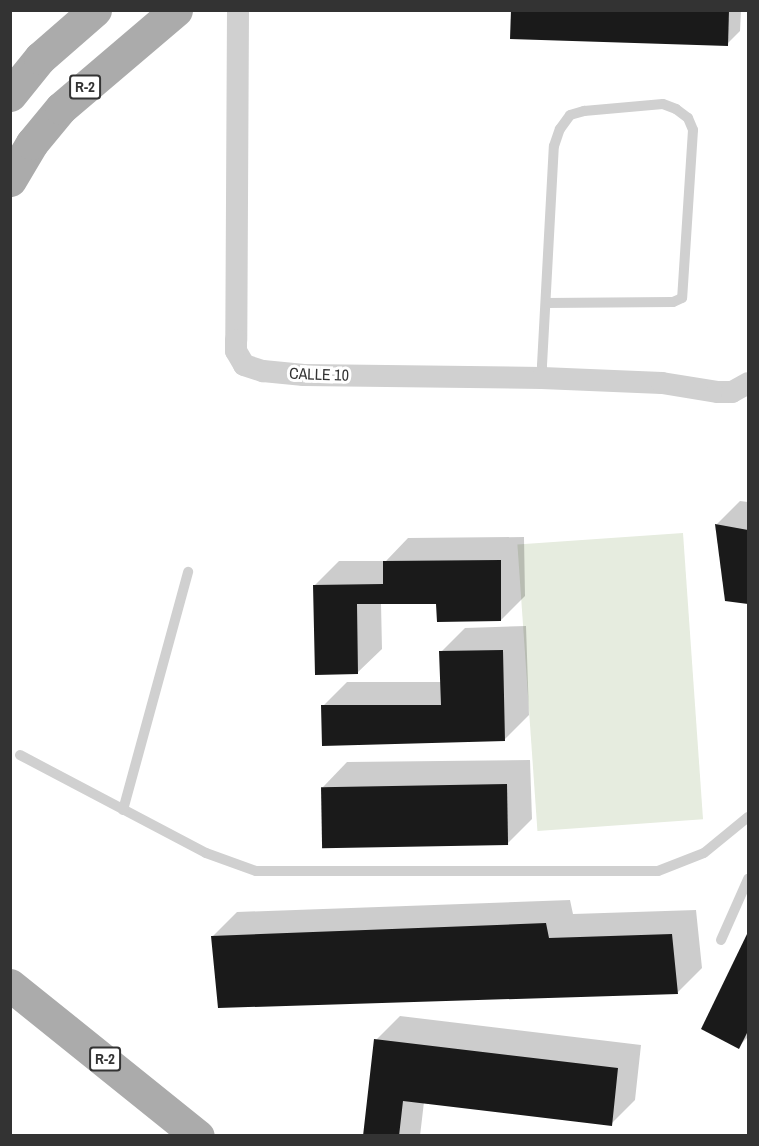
<!DOCTYPE html>
<html>
<head>
<meta charset="utf-8">
<style>
	body { margin:0 }
	#map { position:relative; width:759px; height:1146px; overflow:hidden; background:#fff; font-family:"Archivo Narrow",sans-serif }
	div>[style] { position:absolute }
	[style*='--x'] { left:calc(var(--x)*1px); top:calc(var(--y)*1px); width:calc(var(--w)*1px); rotate:calc(var(--a)*1deg) }
	.green>* { inset:0; background:#e6ecdf; transform-origin:0 0 }
	.shadow>* { inset:0; background:#0003 }
	.building>* { inset:0; background:#1a1a1a; transform-origin:0 0 }
	.lane>* { height:10px; margin:-5px; padding:0 5px; transform-origin:5px; border-radius:5px; background:#d0d0d0 }
	.street>* { height:22px; margin:-11px; padding:0 11px; transform-origin:11px; border-radius:11px; background:#d0d0d0 }
	.primary>* { height:33px; margin:-16.5px; padding:0 16.5px; transform-origin:16.5px; border-radius:16.5px; background:#ababab }
	span { translate:-50% -50%; white-space:nowrap; text-align:center; line-height:1.15; -webkit-text-stroke:6px #fff; paint-order:stroke }
	.shield-label span { padding:2px 4px; background:#fff; border:2px solid; border-radius:4px; -webkit-text-stroke-width:0 }
	.shield-label { font-size:15px; color:#333; font-weight:700 }
	.street-label { font-size:16px; color:#333 }
	.frame { position:absolute; inset:0; border:12px solid #333; pointer-events:none }
</style>
</head>
<body>
<div id="map">
	<div class="green">
		<div style="left:683px;top:533px;width:287px;height:166px;rotate:86deg"></div>
	</div>
	<div class="shadow">
		<div style="clip-path:polygon(512px 10px,741px 10px,740px 31px,727px 44px)"></div>
		<div style="clip-path:polygon(740px 501px,748px 502px,748px 603px,726px 600px,717px 524px)"></div>
		<div style="clip-path:polygon(524px 537px,525px 596px,501px 620px,438px 602px,381px 603px,382px 649px,357px 673px,315px 585px,339px 561px,386px 561px,408px 538px)"></div>
		<div style="clip-path:polygon(526px 626px,529px 715px,505px 739px,323px 706px,347px 682px,442px 682px,441px 652px,465px 628px)"></div>
		<div style="clip-path:polygon(530px 760px,532px 819px,508px 843px,323px 787px,347px 762px)"></div>
		<div style="clip-path:polygon(570px 900px,573px 914px,696px 910px,702px 968px,678px 992px,213px 936px,237px 912px)"></div>
		<div style="clip-path:polygon(748px 935px,748px 1037px,738px 1047px,703px 1028px)"></div>
		<div style="clip-path:polygon(400px 1016px,641px 1045px,635px 1100px,611px 1124px,424px 1102px,420px 1136px,365px 1136px,376px 1040px)"></div>
	</div>
	<div class="building">
		<div style="clip-path:polygon(511px 10px,729px 10px,728px 46px,510px 39px)"></div>
		<div style="clip-path:polygon(715px 524px,748px 530px,748px 604px,725px 601px)"></div>
		<div style="clip-path:polygon(501px 560px,501px 621px,437px 622px,436px 604px,357px 604px,358px 674px,315px 675px,313px 585px,383px 584px,383px 561px)"></div>
		<div style="clip-path:polygon(503px 650px,505px 741px,322px 746px,321px 705px,441px 705px,439px 651px)"></div>
		<div style="left:507px;top:784px;width:61px;height:186px;rotate:89deg"></div>
		<div style="clip-path:polygon(546px 923px,549px 938px,672px 934px,678px 994px,218px 1008px,211px 936px)"></div>
		<div style="clip-path:polygon(748px 932px,748px 1031px,739px 1049px,701px 1029px)"></div>
		<div style="clip-path:polygon(374px 1039px,618px 1068px,612px 1126px,403px 1101px,399px 1136px,363px 1136px)"></div>
	</div>
	<div class="lane">
		<div style="--x:542;--y:378;--w:13;--a:-90"></div>
		<div style="--x:542;--y:365;--w:219;--a:-86.9"></div>
		<div style="--x:554;--y:146;--w:18;--a:-71"></div>
		<div style="--x:560;--y:129;--w:17;--a:-54"></div>
		<div style="--x:570;--y:115;--w:15;--a:-16"></div>
		<div style="--x:584;--y:111;--w:79;--a:-5.1"></div>
		<div style="--x:663;--y:104;--w:14;--a:21"></div>
		<div style="--x:676;--y:109;--w:15;--a:37"></div>
		<div style="--x:688;--y:118;--w:13;--a:67"></div>
		<div style="--x:693;--y:130;--w:168;--a:93.7"></div>
		<div style="--x:682;--y:298;--w:10;--a:156"></div>
		<div style="--x:673;--y:302;--w:127;--a:179.5"></div>
		<div style="--x:20;--y:755;--w:210;--a:27.8"></div>
		<div style="--x:206;--y:853;--w:53;--a:19.8"></div>
		<div style="--x:256;--y:871;--w:402;--a:0"></div>
		<div style="--x:658;--y:871;--w:49;--a:-21.4"></div>
		<div style="--x:704;--y:853;--w:57;--a:-39.3"></div>
		<div style="--x:123;--y:810;--w:247;--a:-74.7"></div>
		<div style="--x:721;--y:940;--w:67;--a:-66.1"></div>
	</div>
	<div class="street">
		<div style="--x:238;--y:10;--w:330;--a:90.3"></div>
		<div style="--x:236;--y:340;--w:11;--a:90"></div>
		<div style="--x:236;--y:351;--w:16;--a:60"></div>
		<div style="--x:244;--y:365;--w:20;--a:18"></div>
		<div style="--x:263;--y:371;--w:41;--a:5.6"></div>
		<div style="--x:304;--y:375;--w:238;--a:0.7"></div>
		<div style="--x:542;--y:378;--w:120;--a:2.4"></div>
		<div style="--x:662;--y:383;--w:57;--a:9.1"></div>
		<div style="--x:718;--y:392;--w:14;--a:0"></div>
		<div style="--x:732;--y:392;--w:18;--a:-29"></div>
	</div>
	<div class="primary">
		<div style="--x:10;--y:95;--w:48;--a:-51"></div>
		<div style="--x:40;--y:58;--w:73;--a:-41.1"></div>
		<div style="--x:10;--y:180;--w:43;--a:-59.3"></div>
		<div style="--x:32;--y:143;--w:45;--a:-50.4"></div>
		<div style="--x:61;--y:108;--w:151;--a:-40.4"></div>
		<div style="--x:10;--y:985;--w:241;--a:38.8"></div>
	</div>
	<div class="shield-label">
		<span style="left:85px;top:87px">R-2</span>
		<span style="left:105px;top:1059px">R-2</span>
	</div>
	<div class="street-label">
		<span style="left:319px;top:374px;rotate:2deg">CALLE 10</span>
	</div>
	<div class="frame"></div>
</div>
</body>
</html>
